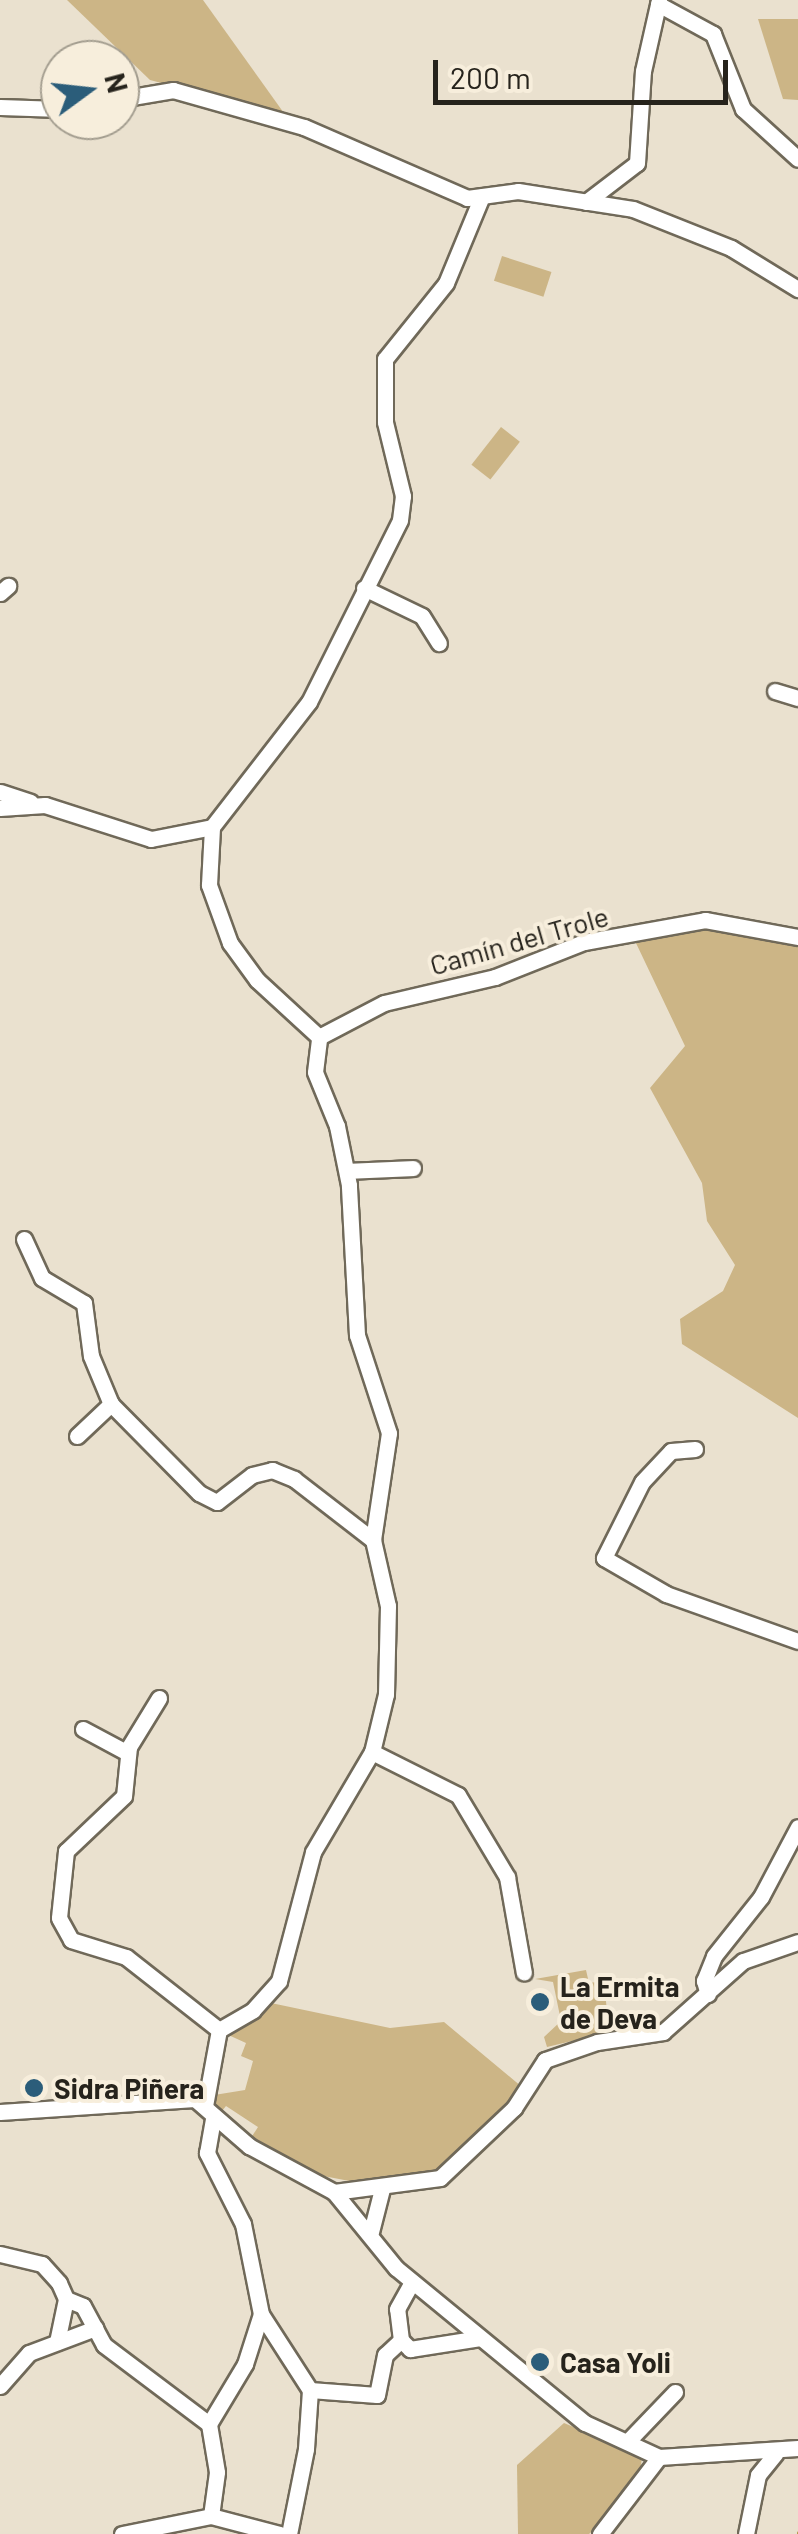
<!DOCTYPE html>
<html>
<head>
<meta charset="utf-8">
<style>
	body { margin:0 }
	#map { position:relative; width:798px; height:2534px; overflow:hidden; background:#eae1cf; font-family:Barlow,sans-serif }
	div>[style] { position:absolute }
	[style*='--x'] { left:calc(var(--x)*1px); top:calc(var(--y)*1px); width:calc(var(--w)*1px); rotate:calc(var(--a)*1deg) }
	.green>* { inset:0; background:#ccb586; transform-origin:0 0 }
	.stream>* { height:2.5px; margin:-1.25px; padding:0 1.25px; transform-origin:1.25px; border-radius:1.25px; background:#b8974d }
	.roads { filter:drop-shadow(2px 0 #706959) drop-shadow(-2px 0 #706959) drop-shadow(0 2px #706959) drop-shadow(0 -2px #706959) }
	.minor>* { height:15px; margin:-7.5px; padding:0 7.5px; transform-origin:7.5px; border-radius:7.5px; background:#fff }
	.dots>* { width:28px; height:28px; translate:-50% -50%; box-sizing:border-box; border:5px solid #f7eedc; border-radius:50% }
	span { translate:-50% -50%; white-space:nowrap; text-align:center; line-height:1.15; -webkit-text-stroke:8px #f7eedc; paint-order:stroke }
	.street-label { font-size:28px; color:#26231c }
	.poi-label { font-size:28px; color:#26231c; font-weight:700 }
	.left { translate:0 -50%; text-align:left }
	.north { position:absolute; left:40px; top:40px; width:100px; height:100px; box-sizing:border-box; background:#f7eedc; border:2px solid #a39d8f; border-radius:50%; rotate:75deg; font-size:28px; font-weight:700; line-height:40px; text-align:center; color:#26231c }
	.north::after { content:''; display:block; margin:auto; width:35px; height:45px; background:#2b5d7a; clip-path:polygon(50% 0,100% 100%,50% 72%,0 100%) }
	.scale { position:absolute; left:433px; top:60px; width:295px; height:45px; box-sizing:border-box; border:5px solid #26231c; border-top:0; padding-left:12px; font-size:30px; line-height:35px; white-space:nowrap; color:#26231c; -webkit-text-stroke:8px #f7eedc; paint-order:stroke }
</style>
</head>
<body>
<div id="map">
	<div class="green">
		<div style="clip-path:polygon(67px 0,203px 0,286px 116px,150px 80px)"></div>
		<div style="clip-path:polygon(758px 19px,798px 19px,798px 100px,783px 99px)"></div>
		<div style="left:502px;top:256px;width:52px;height:26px;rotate:18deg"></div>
		<div style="left:501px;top:427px;width:24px;height:48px;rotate:38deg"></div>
		<div style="clip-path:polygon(713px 926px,798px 942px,798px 1418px,682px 1344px,680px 1319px,723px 1291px,735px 1265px,707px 1221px,702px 1183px,650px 1088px,685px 1046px,635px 941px)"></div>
		<div style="clip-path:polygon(586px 1970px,589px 1983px,604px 1981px,609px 2032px,547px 2047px,544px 2037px,561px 2021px,553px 1982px,535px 1979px)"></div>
		<div style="clip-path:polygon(271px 2003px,390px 2028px,444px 2022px,522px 2087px,442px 2173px,365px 2184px,313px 2174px,249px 2141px,258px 2127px,226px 2106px,217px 2117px,208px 2096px,245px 2090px,253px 2061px,241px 2056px,246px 2043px,224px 2033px)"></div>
		<div style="clip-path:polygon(564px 2423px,642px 2456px,640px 2475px,617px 2510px,589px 2534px,518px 2534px,517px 2465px)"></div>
	</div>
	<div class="stream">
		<div style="--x:798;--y:2534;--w:1;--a:-90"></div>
	</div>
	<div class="roads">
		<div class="minor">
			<div style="--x:658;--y:4;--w:63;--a:28.6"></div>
			<div style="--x:713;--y:34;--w:81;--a:68.2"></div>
			<div style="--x:743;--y:109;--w:74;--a:42.3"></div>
			<div style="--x:120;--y:99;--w:54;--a:-9.6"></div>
			<div style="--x:173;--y:90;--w:136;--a:15.8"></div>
			<div style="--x:304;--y:127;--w:178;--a:23.5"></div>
			<div style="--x:467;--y:198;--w:51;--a:-7.8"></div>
			<div style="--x:518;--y:191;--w:116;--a:8.9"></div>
			<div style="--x:633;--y:209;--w:105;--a:21.7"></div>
			<div style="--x:731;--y:248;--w:79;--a:31.5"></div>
			<div style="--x:0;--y:107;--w:60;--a:1.9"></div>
			<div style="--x:586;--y:202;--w:64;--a:-37.4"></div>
			<div style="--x:637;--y:163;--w:92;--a:-86.3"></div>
			<div style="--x:643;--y:71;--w:73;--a:-77.3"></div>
			<div style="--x:364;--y:588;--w:64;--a:25.8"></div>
			<div style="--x:422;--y:616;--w:32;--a:58"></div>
			<div style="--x:0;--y:593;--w:11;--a:-41"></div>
			<div style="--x:775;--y:691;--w:24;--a:17"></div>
			<div style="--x:0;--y:792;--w:32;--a:18"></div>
			<div style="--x:0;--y:808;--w:45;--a:-3.8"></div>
			<div style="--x:45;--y:805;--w:111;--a:17.8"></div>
			<div style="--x:151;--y:839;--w:62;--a:-11.1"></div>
			<div style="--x:319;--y:1037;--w:84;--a:-137.4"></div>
			<div style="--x:257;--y:980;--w:46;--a:-126.1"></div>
			<div style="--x:230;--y:943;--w:62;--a:-109.9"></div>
			<div style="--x:209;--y:885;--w:58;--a:-87"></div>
			<div style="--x:212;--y:827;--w:158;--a:-52.2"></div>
			<div style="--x:309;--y:702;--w:203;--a:-63.4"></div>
			<div style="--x:400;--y:520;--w:24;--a:-83"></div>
			<div style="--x:403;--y:496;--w:76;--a:-103.7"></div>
			<div style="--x:385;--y:422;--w:63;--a:-90"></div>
			<div style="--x:385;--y:359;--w:97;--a:-51.2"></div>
			<div style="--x:446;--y:283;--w:94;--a:-67.5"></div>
			<div style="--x:319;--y:1037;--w:73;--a:-27.6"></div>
			<div style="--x:384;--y:1003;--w:114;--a:-13.2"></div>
			<div style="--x:495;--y:977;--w:96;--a:-21.5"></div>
			<div style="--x:584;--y:942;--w:123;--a:-10.3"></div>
			<div style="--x:705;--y:920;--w:95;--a:10.4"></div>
			<div style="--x:347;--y:1171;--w:66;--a:-2.6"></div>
			<div style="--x:24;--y:1239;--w:43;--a:65.2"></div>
			<div style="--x:42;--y:1278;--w:49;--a:30.8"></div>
			<div style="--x:84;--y:1303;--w:53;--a:82.5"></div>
			<div style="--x:91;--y:1356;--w:52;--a:67.4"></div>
			<div style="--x:111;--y:1404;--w:125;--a:45.3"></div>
			<div style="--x:199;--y:1493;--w:20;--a:27"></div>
			<div style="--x:217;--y:1502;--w:44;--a:-37.6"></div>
			<div style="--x:252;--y:1475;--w:21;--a:-14"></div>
			<div style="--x:272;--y:1470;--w:24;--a:22"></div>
			<div style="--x:294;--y:1479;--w:100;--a:37.7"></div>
			<div style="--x:77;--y:1436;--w:47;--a:-43.3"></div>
			<div style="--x:695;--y:1449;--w:24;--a:175"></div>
			<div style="--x:671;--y:1451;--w:42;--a:133.1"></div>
			<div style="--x:642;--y:1482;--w:85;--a:116.6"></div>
			<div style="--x:604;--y:1558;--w:72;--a:30.1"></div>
			<div style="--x:666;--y:1594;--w:140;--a:19.6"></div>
			<div style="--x:159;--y:1698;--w:57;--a:121.5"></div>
			<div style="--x:129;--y:1747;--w:49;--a:95.8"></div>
			<div style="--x:124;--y:1796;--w:80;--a:136.5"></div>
			<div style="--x:66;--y:1851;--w:67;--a:96"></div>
			<div style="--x:59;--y:1918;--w:25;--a:61"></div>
			<div style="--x:71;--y:1940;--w:58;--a:17.2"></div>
			<div style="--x:126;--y:1957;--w:118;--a:38.1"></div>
			<div style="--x:83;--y:1729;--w:51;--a:28.1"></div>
			<div style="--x:372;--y:1752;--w:96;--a:26.6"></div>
			<div style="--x:458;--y:1795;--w:96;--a:59.1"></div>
			<div style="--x:507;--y:1877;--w:97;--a:80"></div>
			<div style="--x:708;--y:1994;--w:14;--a:-107"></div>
			<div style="--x:704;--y:1981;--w:27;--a:-68"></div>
			<div style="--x:714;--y:1956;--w:75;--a:-51.5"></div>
			<div style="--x:761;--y:1897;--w:79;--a:-62.1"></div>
			<div style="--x:205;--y:2106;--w:77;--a:-79.6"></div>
			<div style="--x:219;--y:2030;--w:39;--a:-30"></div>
			<div style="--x:253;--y:2010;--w:39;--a:-48"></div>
			<div style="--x:279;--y:1981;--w:133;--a:-75.2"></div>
			<div style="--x:313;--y:1852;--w:116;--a:-59.5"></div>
			<div style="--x:372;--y:1752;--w:60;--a:-76.4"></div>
			<div style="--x:386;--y:1694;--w:88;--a:-88.7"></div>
			<div style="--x:388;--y:1606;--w:68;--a:-102.8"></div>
			<div style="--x:373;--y:1540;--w:108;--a:-81.5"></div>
			<div style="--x:389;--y:1433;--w:103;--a:-108.1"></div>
			<div style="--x:357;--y:1335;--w:150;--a:-93.1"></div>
			<div style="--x:349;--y:1185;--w:60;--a:-101.5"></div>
			<div style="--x:337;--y:1126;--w:58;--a:-112.2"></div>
			<div style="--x:315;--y:1072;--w:35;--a:-83"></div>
			<div style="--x:0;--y:2112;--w:195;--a:-3.8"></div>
			<div style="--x:195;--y:2099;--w:72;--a:41"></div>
			<div style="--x:249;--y:2146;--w:97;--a:28.4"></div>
			<div style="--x:334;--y:2192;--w:98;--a:50.8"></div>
			<div style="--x:396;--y:2268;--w:244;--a:39.4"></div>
			<div style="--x:585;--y:2423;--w:81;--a:24.7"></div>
			<div style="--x:659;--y:2457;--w:139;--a:-3.7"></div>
			<div style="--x:334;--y:2192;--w:107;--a:-7.5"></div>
			<div style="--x:440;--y:2178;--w:102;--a:-43.4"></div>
			<div style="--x:514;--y:2108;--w:57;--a:-57.1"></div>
			<div style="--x:545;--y:2060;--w:55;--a:-19.1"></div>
			<div style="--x:597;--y:2042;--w:67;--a:-8.6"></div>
			<div style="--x:663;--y:2032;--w:107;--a:-41.6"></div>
			<div style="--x:743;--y:1961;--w:58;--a:-19.1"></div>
			<div style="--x:371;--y:2232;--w:44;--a:-75.7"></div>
			<div style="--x:0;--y:2254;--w:43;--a:13.4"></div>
			<div style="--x:42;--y:2264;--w:25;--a:48"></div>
			<div style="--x:59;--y:2283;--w:17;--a:66"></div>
			<div style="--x:66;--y:2299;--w:44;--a:101.8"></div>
			<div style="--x:66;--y:2299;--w:18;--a:22"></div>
			<div style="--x:83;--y:2306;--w:44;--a:61.7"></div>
			<div style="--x:104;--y:2345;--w:131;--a:37"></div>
			<div style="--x:261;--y:2314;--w:90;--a:57.2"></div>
			<div style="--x:310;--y:2390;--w:59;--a:93.9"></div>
			<div style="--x:306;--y:2449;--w:87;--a:101.3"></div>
			<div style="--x:401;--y:2340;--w:31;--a:-97"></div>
			<div style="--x:397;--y:2309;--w:31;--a:-61"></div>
			<div style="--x:0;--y:2386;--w:44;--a:-48.7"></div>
			<div style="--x:29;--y:2353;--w:71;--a:-20.7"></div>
			<div style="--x:310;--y:2390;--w:67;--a:4.3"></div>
			<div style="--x:377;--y:2395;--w:41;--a:-78.7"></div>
			<div style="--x:385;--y:2355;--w:22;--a:-43"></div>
			<div style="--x:401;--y:2340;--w:13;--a:45"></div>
			<div style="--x:410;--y:2349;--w:71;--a:-8.9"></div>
			<div style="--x:628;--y:2441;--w:68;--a:-46.2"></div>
			<div style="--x:211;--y:2516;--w:44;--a:-82.2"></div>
			<div style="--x:217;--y:2472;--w:49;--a:-99.5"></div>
			<div style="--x:209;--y:2424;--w:70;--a:-59"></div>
			<div style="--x:245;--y:2364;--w:52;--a:-72.3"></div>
			<div style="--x:261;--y:2314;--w:92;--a:-101.3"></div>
			<div style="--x:243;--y:2224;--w:80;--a:-116.9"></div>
			<div style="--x:207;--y:2153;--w:34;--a:-80"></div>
			<div style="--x:122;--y:2534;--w:91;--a:-11.4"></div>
			<div style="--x:211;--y:2516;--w:71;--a:14.6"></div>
			<div style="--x:600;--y:2534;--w:97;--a:-52.5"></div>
			<div style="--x:746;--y:2534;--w:60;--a:-78.5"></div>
			<div style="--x:758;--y:2475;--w:28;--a:-51"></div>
		</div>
	</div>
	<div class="dots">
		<div style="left:540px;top:2002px;background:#2b5d7a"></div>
		<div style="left:34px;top:2088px;background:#2b5d7a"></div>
		<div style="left:540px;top:2362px;background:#2b5d7a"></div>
	</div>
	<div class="street-label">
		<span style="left:519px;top:940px;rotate:-16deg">Camín del Trole</span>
	</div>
	<div class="poi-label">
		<span class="left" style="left:560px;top:2002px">La Ermita<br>de Deva</span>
		<span class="left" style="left:54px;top:2088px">Sidra Piñera</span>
		<span class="left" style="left:560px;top:2362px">Casa Yoli</span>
	</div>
	<div class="north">N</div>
	<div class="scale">200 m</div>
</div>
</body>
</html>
